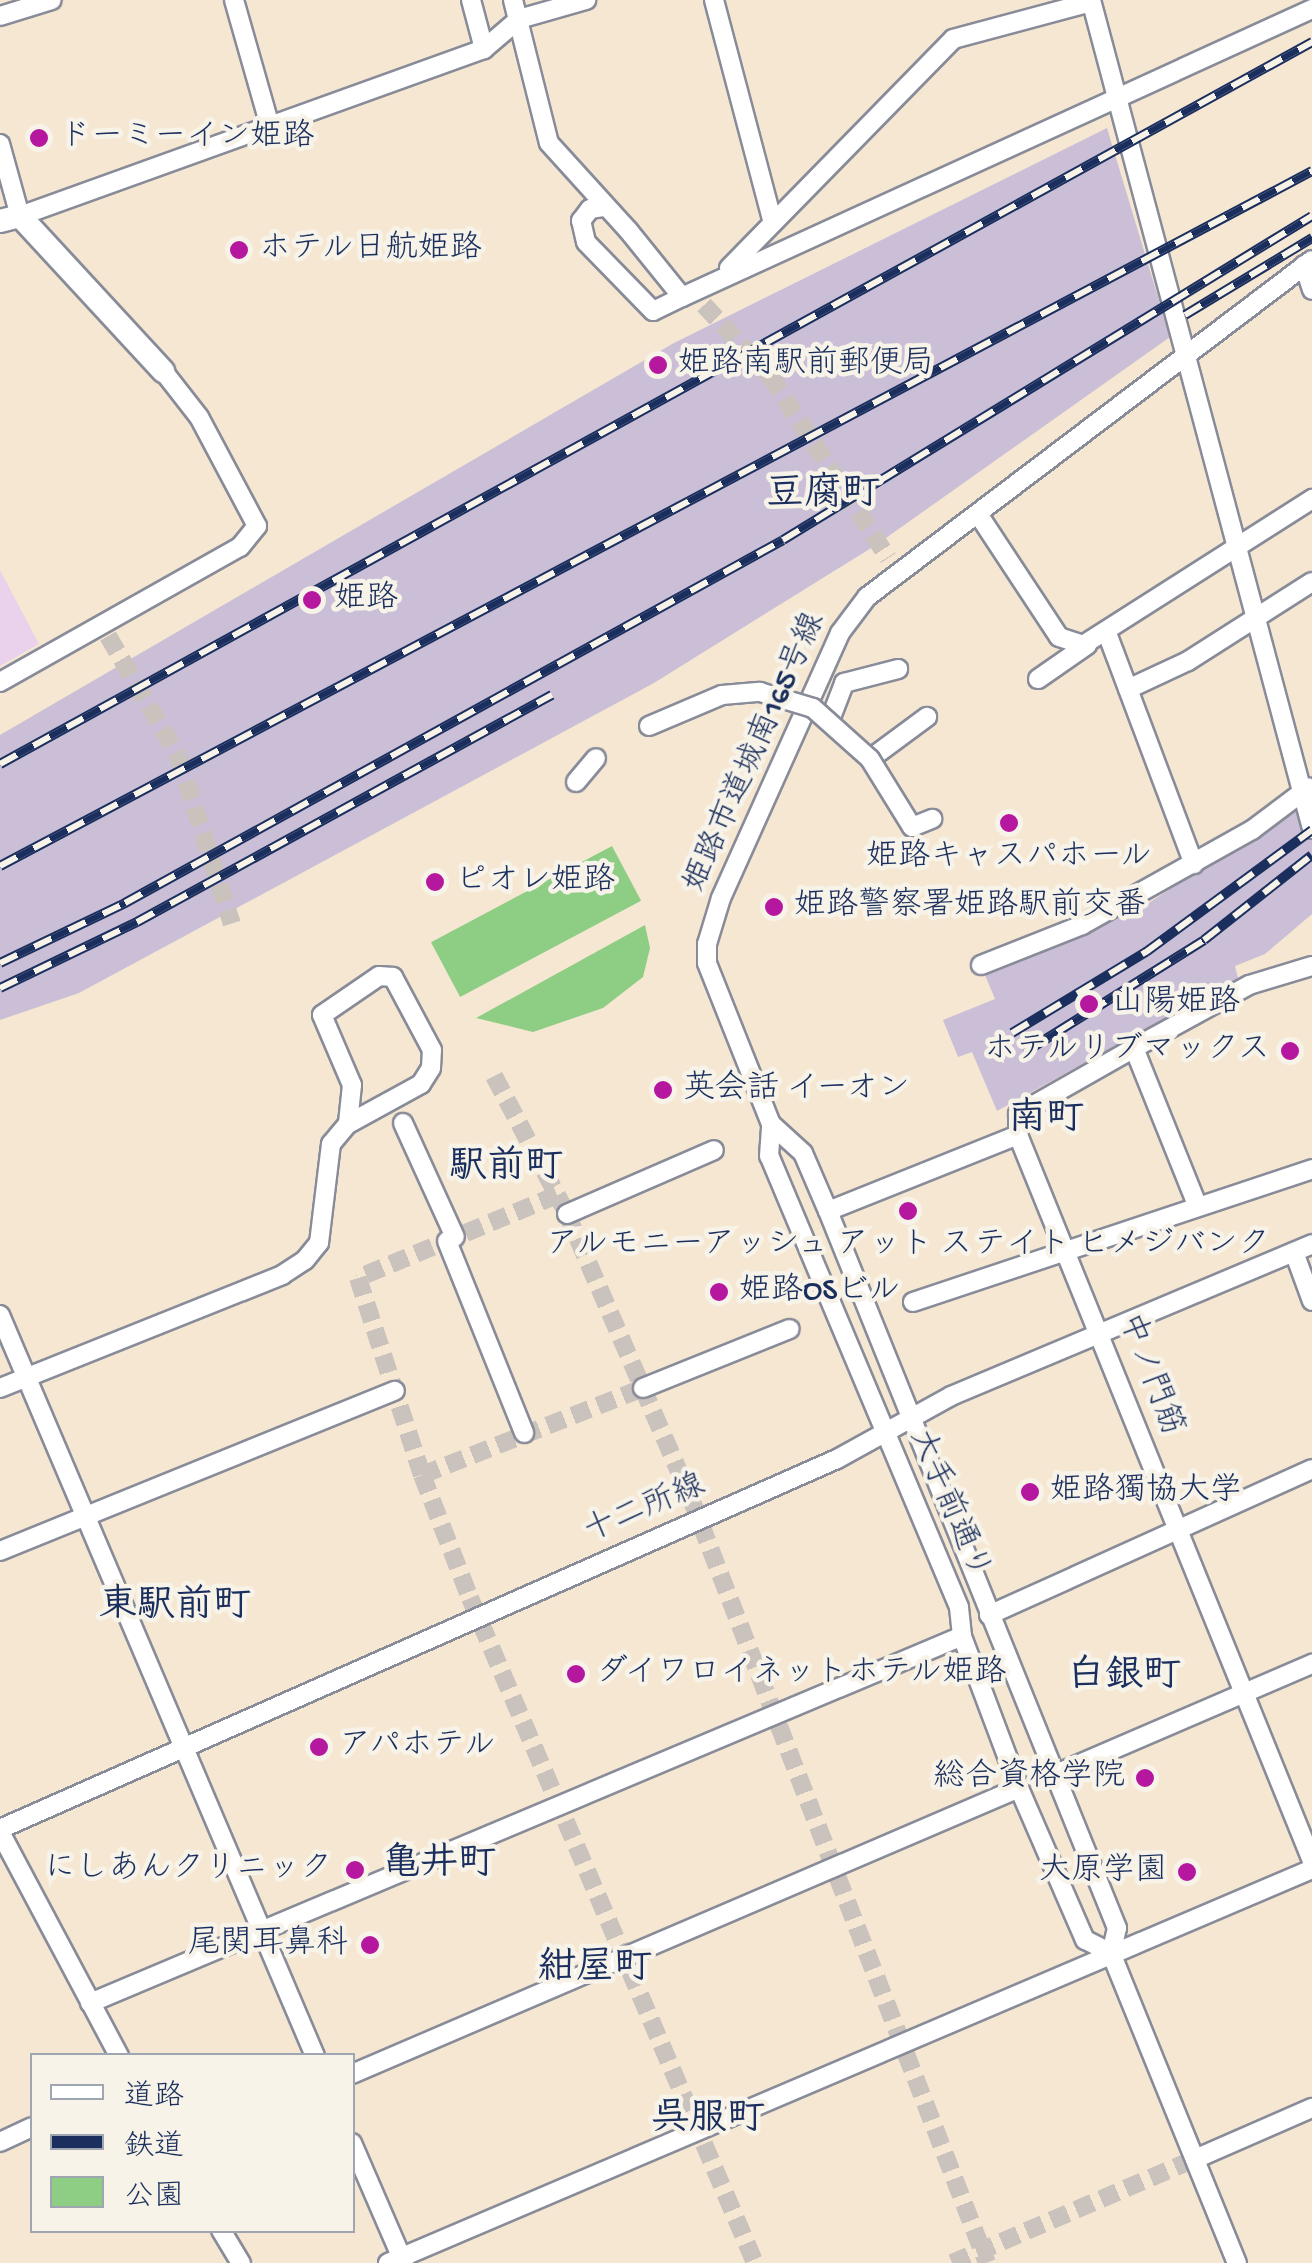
<!DOCTYPE html>
<html>
<head>
<meta charset="utf-8">
<style>
	body { margin:0 }
	#map { position:relative; width:1312px; height:2263px; overflow:hidden; background:#f6e7d3; font-family:"Gochi Hand","Klee One",sans-serif }
	div>[style] { position:absolute }
	[style*='--x'] { left:calc(var(--x)*1px); top:calc(var(--y)*1px); width:calc(var(--w)*1px); rotate:calc(var(--a)*1deg) }
	.built>* { inset:0; background:#ead1ec }
	.industrial>* { inset:0; background:#cabfd6 }
	.green>* { inset:0; background:#8ecd84; transform-origin:0 0 }
	.minor-tunnel>* { height:18px; margin-top:-9px; transform-origin:0; background:repeating-linear-gradient(90deg,#cac2bc 0 18px,transparent 0 27px) }
	.roads { filter:drop-shadow(2px 0 #888b98) drop-shadow(-2px 0 #888b98) drop-shadow(0 2px #888b98) drop-shadow(0 -2px #888b98) }
	.minor>* { height:18px; margin:-9px; padding:0 9px; transform-origin:9px; border-radius:9px; background:#fff }
	.major>* { height:22px; margin:-11px; padding:0 11px; transform-origin:11px; border-radius:11px; background:#fff }
	.rail>* { height:10px; margin-top:-5px; transform-origin:0; background:repeating-linear-gradient(90deg,#f7f3e8 0 19px,#1b2f5e 0 38px); box-sizing:border-box; border-block:2px solid #1b2f5e }
	.bridges { filter:drop-shadow(2px 0 #888b98) drop-shadow(-2px 0 #888b98) drop-shadow(0 2px #888b98) drop-shadow(0 -2px #888b98) }
	.minor-bridge>* { height:18px; margin:-9px; padding:0 9px; transform-origin:9px; border-radius:9px; background:#fff }
	.dots>* { width:28px; height:28px; translate:-50% -50%; box-sizing:border-box; border:5px solid #f7f3e8; border-radius:50% }
	span { translate:-50% -50%; white-space:nowrap; text-align:center; line-height:1.15; -webkit-text-stroke:9px #f7f3e8; paint-order:stroke }
	.poi-label { font-size:32px; color:#1b2f5e }
	.left { translate:0 -50%; text-align:left }
	.right { translate:-100% -50%; text-align:right }
	.street-label { font-size:32px; color:#1b2f5e }
	.quarter-label { font-size:38px; color:#1b2f5e; font-weight:700 }
	.legend { position:absolute; left:30px; top:2053px; width:325px; height:180px; box-sizing:border-box; background:#f7f3e8; border:2px solid #9fa5b1; margin:0; padding:12px 18px; list-style:none; font-size:30px; color:#1b2f5e }
	.legend li { display:flex; align-items:center; gap:20px; height:50px }
	.legend b { width:50px; border:2px solid #9fa5b1 }
</style>
</head>
<body>
<div id="map">
	<div class="built">
		<div style="clip-path:polygon(0 570px,39px 644px,0 666px)"></div>
	</div>
	<div class="industrial">
		<div style="clip-path:polygon(1107px 128px,1170px 337px,876px 545px,654px 683px,79px 993px,0 1020px,0 735px,674px 343px)"></div>
		<div style="clip-path:polygon(1312px 797px,1312px 914px,1265px 954px,1235px 966px,1238px 978px,997px 1111px,972px 1052px,958px 1057px,943px 1020px,995px 999px,985px 975px,1144px 906px)"></div>
	</div>
	<div class="green">
		<div style="left:612px;top:846px;width:62px;height:205px;rotate:62deg"></div>
		<div style="clip-path:polygon(645px 925px,650px 948px,643px 977px,603px 1008px,533px 1032px,476px 1018px)"></div>
	</div>
	<div class="minor-tunnel">
		<div style="--x:704;--y:305;--w:97;--a:47.1"></div>
		<div style="--x:770;--y:376;--w:217;--a:57"></div>
		<div style="--x:108;--y:636;--w:139;--a:59.7"></div>
		<div style="--x:178;--y:756;--w:176;--a:72.2"></div>
		<div style="--x:494;--y:1076;--w:156;--a:62.1"></div>
		<div style="--x:567;--y:1214;--w:311;--a:66.5"></div>
		<div style="--x:691;--y:1499;--w:819;--a:68.82"></div>
		<div style="--x:557;--y:1195;--w:216;--a:157.4"></div>
		<div style="--x:358;--y:1278;--w:207;--a:72"></div>
		<div style="--x:422;--y:1475;--w:132;--a:68.7"></div>
		<div style="--x:470;--y:1598;--w:723;--a:66.8"></div>
		<div style="--x:422;--y:1475;--w:238;--a:-21.5"></div>
		<div style="--x:952;--y:2263;--w:264;--a:-23.2"></div>
	</div>
	<div class="roads">
		<div class="minor">
			<div style="--x:234;--y:0;--w:131;--a:74.1"></div>
			<div style="--x:471;--y:0;--w:51;--a:75.1"></div>
			<div style="--x:513;--y:0;--w:147;--a:75.9"></div>
			<div style="--x:549;--y:143;--w:118;--a:47.8"></div>
			<div style="--x:628;--y:230;--w:86;--a:51.1"></div>
			<div style="--x:682;--y:297;--w:32;--a:154"></div>
			<div style="--x:653;--y:311;--w:96;--a:-134.2"></div>
			<div style="--x:586;--y:242;--w:22;--a:-103"></div>
			<div style="--x:581;--y:221;--w:15;--a:-53"></div>
			<div style="--x:590;--y:209;--w:15;--a:-8"></div>
			<div style="--x:714;--y:0;--w:227;--a:75.2"></div>
			<div style="--x:1091;--y:0;--w:858;--a:75.07"></div>
			<div style="--x:0;--y:16;--w:54;--a:-17.1"></div>
			<div style="--x:0;--y:144;--w:75;--a:74.5"></div>
			<div style="--x:20;--y:216;--w:493;--a:-19.8"></div>
			<div style="--x:484;--y:49;--w:46;--a:-40.6"></div>
			<div style="--x:519;--y:19;--w:70;--a:-15.8"></div>
			<div style="--x:1304;--y:265;--w:26;--a:72"></div>
			<div style="--x:729;--y:268;--w:320;--a:-45.6"></div>
			<div style="--x:953;--y:39;--w:143;--a:-15"></div>
			<div style="--x:682;--y:297;--w:693;--a:-24.57"></div>
			<div style="--x:978;--y:514;--w:147;--a:56.6"></div>
			<div style="--x:1059;--y:637;--w:25;--a:18"></div>
			<div style="--x:1083;--y:645;--w:272;--a:-32.5"></div>
			<div style="--x:1107;--y:633;--w:247;--a:69.4"></div>
			<div style="--x:1038;--y:679;--w:60;--a:-34.8"></div>
			<div style="--x:0;--y:682;--w:275;--a:-29.4"></div>
			<div style="--x:240;--y:547;--w:27;--a:-51"></div>
			<div style="--x:257;--y:526;--w:123;--a:-118"></div>
			<div style="--x:199;--y:417;--w:58;--a:-128"></div>
			<div style="--x:1128;--y:689;--w:66;--a:-25"></div>
			<div style="--x:1188;--y:661;--w:147;--a:-32.5"></div>
			<div style="--x:830;--y:720;--w:40;--a:-69"></div>
			<div style="--x:844;--y:683;--w:56;--a:-14.5"></div>
			<div style="--x:870;--y:759;--w:71;--a:-36.4"></div>
			<div style="--x:576;--y:782;--w:31;--a:-50"></div>
			<div style="--x:981;--y:965;--w:109;--a:-21.6"></div>
			<div style="--x:1082;--y:925;--w:195;--a:-29.2"></div>
			<div style="--x:1252;--y:830;--w:71;--a:-37"></div>
			<div style="--x:1134;--y:1048;--w:169;--a:68.1"></div>
			<div style="--x:403;--y:1123;--w:125;--a:65.5"></div>
			<div style="--x:771;--y:1124;--w:43;--a:42.2"></div>
			<div style="--x:803;--y:1153;--w:63;--a:66.7"></div>
			<div style="--x:828;--y:1211;--w:773;--a:68.05"></div>
			<div style="--x:1117;--y:1928;--w:26;--a:103"></div>
			<div style="--x:1111;--y:1953;--w:335;--a:67.9"></div>
			<div style="--x:1018;--y:1135;--w:783;--a:67.95"></div>
			<div style="--x:828;--y:1211;--w:205;--a:-21.8"></div>
			<div style="--x:1018;--y:1135;--w:21;--a:-90"></div>
			<div style="--x:1018;--y:1114;--w:133;--a:-29.6"></div>
			<div style="--x:1134;--y:1048;--w:131;--a:-28.7"></div>
			<div style="--x:1249;--y:985;--w:66;--a:-16.8"></div>
			<div style="--x:567;--y:1214;--w:160;--a:-23.5"></div>
			<div style="--x:447;--y:1241;--w:207;--a:68.1"></div>
			<div style="--x:1294;--y:1252;--w:52;--a:69.8"></div>
			<div style="--x:913;--y:1302;--w:421;--a:-18.4"></div>
			<div style="--x:0;--y:1315;--w:805;--a:66.97"></div>
			<div style="--x:0;--y:1388;--w:304;--a:-21.8"></div>
			<div style="--x:282;--y:1275;--w:27;--a:-33"></div>
			<div style="--x:305;--y:1260;--w:22;--a:-51"></div>
			<div style="--x:319;--y:1243;--w:100;--a:-83.1"></div>
			<div style="--x:331;--y:1144;--w:26;--a:-50"></div>
			<div style="--x:348;--y:1124;--w:83;--a:-28.7"></div>
			<div style="--x:421;--y:1084;--w:19;--a:-58"></div>
			<div style="--x:431;--y:1068;--w:18;--a:-87"></div>
			<div style="--x:432;--y:1050;--w:83;--a:-118.1"></div>
			<div style="--x:393;--y:977;--w:14;--a:-176"></div>
			<div style="--x:379;--y:976;--w:69;--a:145.6"></div>
			<div style="--x:322;--y:1015;--w:76;--a:66.8"></div>
			<div style="--x:352;--y:1085;--w:39;--a:96"></div>
			<div style="--x:643;--y:1388;--w:158;--a:-21.9"></div>
			<div style="--x:0;--y:1551;--w:426;--a:-22.1"></div>
			<div style="--x:989;--y:1615;--w:354;--a:-24.3"></div>
			<div style="--x:1056;--y:1774;--w:279;--a:-23.3"></div>
			<div style="--x:0;--y:1829;--w:915;--a:-23.85"></div>
			<div style="--x:837;--y:1459;--w:130;--a:-28.9"></div>
			<div style="--x:951;--y:1396;--w:392;--a:-22.8"></div>
			<div style="--x:0;--y:1832;--w:254;--a:62"></div>
			<div style="--x:1111;--y:1953;--w:29;--a:-153"></div>
			<div style="--x:1085;--y:1940;--w:166;--a:-113.5"></div>
			<div style="--x:1019;--y:1788;--w:162;--a:-110.6"></div>
			<div style="--x:962;--y:1636;--w:29;--a:-96"></div>
			<div style="--x:959;--y:1607;--w:489;--a:-112.8"></div>
			<div style="--x:769;--y:1156;--w:32;--a:-86"></div>
			<div style="--x:771;--y:1124;--w:173;--a:-111.7"></div>
			<div style="--x:707;--y:963;--w:19;--a:-90"></div>
			<div style="--x:707;--y:944;--w:48;--a:-73.1"></div>
			<div style="--x:721;--y:898;--w:290;--a:-65.8"></div>
			<div style="--x:840;--y:633;--w:45;--a:-53.1"></div>
			<div style="--x:867;--y:597;--w:558;--a:-37.14"></div>
			<div style="--x:90;--y:2003;--w:946;--a:-22.82"></div>
			<div style="--x:352;--y:2074;--w:726;--a:-23.21"></div>
			<div style="--x:0;--y:2142;--w:35;--a:-25"></div>
			<div style="--x:352;--y:2143;--w:131;--a:66.6"></div>
			<div style="--x:1195;--y:2159;--w:128;--a:-23.6"></div>
			<div style="--x:221;--y:2230;--w:39;--a:59"></div>
			<div style="--x:388;--y:2263;--w:1004;--a:-23.09"></div>
		</div>
		<div class="major">
			<div style="--x:0;--y:221;--w:21;--a:-14"></div>
			<div style="--x:20;--y:216;--w:211;--a:47.3"></div>
		</div>
	</div>
	<div class="rail">
		<div style="--x:1185;--y:315;--w:149;--a:-31.2"></div>
		<div style="--x:0;--y:764;--w:1498;--a:-28.82"></div>
		<div style="--x:0;--y:866;--w:1485;--a:-27.91"></div>
		<div style="--x:0;--y:963;--w:139;--a:-25.6"></div>
		<div style="--x:125;--y:903;--w:751;--a:-28.88"></div>
		<div style="--x:783;--y:540;--w:620;--a:-31.49"></div>
		<div style="--x:0;--y:988;--w:152;--a:-25.7"></div>
		<div style="--x:137;--y:922;--w:473;--a:-28.7"></div>
		<div style="--x:1012;--y:1033;--w:157;--a:-31.2"></div>
		<div style="--x:1146;--y:952;--w:206;--a:-36.3"></div>
		<div style="--x:1025;--y:1052;--w:211;--a:-32"></div>
		<div style="--x:1204;--y:940;--w:137;--a:-38.2"></div>
	</div>
	<div class="bridges">
		<div class="minor-bridge">
			<div style="--x:649;--y:726;--w:79;--a:-23"></div>
			<div style="--x:722;--y:695;--w:38;--a:-5"></div>
			<div style="--x:760;--y:692;--w:55;--a:16.8"></div>
			<div style="--x:813;--y:708;--w:76;--a:41.8"></div>
			<div style="--x:870;--y:759;--w:80;--a:58.3"></div>
			<div style="--x:912;--y:827;--w:22;--a:-22"></div>
		</div>
	</div>
	<div class="dots">
		<div style="left:39px;top:138px;background:#b5179e"></div>
		<div style="left:239px;top:250px;background:#b5179e"></div>
		<div style="left:658px;top:365px;background:#b5179e"></div>
		<div style="left:312px;top:600px;background:#b5179e"></div>
		<div style="left:1009px;top:823px;background:#b5179e"></div>
		<div style="left:435px;top:882px;background:#b5179e"></div>
		<div style="left:774px;top:907px;background:#b5179e"></div>
		<div style="left:1089px;top:1004px;background:#b5179e"></div>
		<div style="left:1290px;top:1051px;background:#b5179e"></div>
		<div style="left:663px;top:1090px;background:#b5179e"></div>
		<div style="left:908px;top:1211px;background:#b5179e"></div>
		<div style="left:719px;top:1292px;background:#b5179e"></div>
		<div style="left:1030px;top:1492px;background:#b5179e"></div>
		<div style="left:576px;top:1674px;background:#b5179e"></div>
		<div style="left:319px;top:1747px;background:#b5179e"></div>
		<div style="left:1145px;top:1778px;background:#b5179e"></div>
		<div style="left:355px;top:1870px;background:#b5179e"></div>
		<div style="left:1187px;top:1872px;background:#b5179e"></div>
		<div style="left:370px;top:1945px;background:#b5179e"></div>
	</div>
	<div class="poi-label">
		<span class="left" style="left:59px;top:138px">ドーミーイン姫路</span>
		<span class="left" style="left:259px;top:250px">ホテル日航姫路</span>
		<span class="left" style="left:678px;top:365px">姫路南駅前郵便局</span>
		<span class="left" style="left:334px;top:600px">姫路</span>
		<span style="left:1009px;top:858px">姫路キャスパホール</span>
		<span class="left" style="left:455px;top:882px">ピオレ姫路</span>
		<span class="left" style="left:794px;top:907px">姫路警察署姫路駅前交番</span>
		<span class="left" style="left:1112px;top:1004px">山陽姫路</span>
		<span class="right" style="left:1270px;top:1051px">ホテルリブマックス</span>
		<span class="left" style="left:683px;top:1090px">英会話 イーオン</span>
		<span style="left:908px;top:1246px">アルモニーアッシュ アット ステイト ヒメジバンク</span>
		<span class="left" style="left:739px;top:1292px">姫路OSビル</span>
		<span class="left" style="left:1050px;top:1492px">姫路獨協大学</span>
		<span class="left" style="left:596px;top:1674px">ダイワロイネットホテル姫路</span>
		<span class="left" style="left:339px;top:1747px">アパホテル</span>
		<span class="right" style="left:1125px;top:1778px">総合資格学院</span>
		<span class="right" style="left:332px;top:1870px">にしあんクリニック</span>
		<span class="right" style="left:1167px;top:1872px">大原学園</span>
		<span class="right" style="left:348px;top:1945px">尾関耳鼻科</span>
	</div>
	<div class="street-label">
		<span style="left:756px;top:753px;rotate:-66deg">姫路市道城南165号線</span>
		<span style="left:1149px;top:1375px;rotate:69deg">中ノ門筋</span>
		<span style="left:948px;top:1505px;rotate:67deg">大手前通り</span>
		<span style="left:645px;top:1510px;rotate:-23deg">十二所線</span>
	</div>
	<div class="quarter-label">
		<span style="left:823px;top:497px">豆腐町</span>
		<span style="left:1046px;top:1122px">南町</span>
		<span style="left:506px;top:1170px">駅前町</span>
		<span style="left:175px;top:1609px">東駅前町</span>
		<span style="left:1124px;top:1679px">白銀町</span>
		<span style="left:439px;top:1867px">亀井町</span>
		<span style="left:595px;top:1971px">紺屋町</span>
		<span style="left:708px;top:2122px">呉服町</span>
	</div>
	<ul class="legend">
	<li><b style="height:12px;background:#fff"></b>道路</li>
	<li><b style="height:12px;background:#1b2f5e"></b>鉄道</li>
	<li><b style="height:28px;background:#8ecd84"></b>公園</li>
	</ul>
</div>
</body>
</html>
